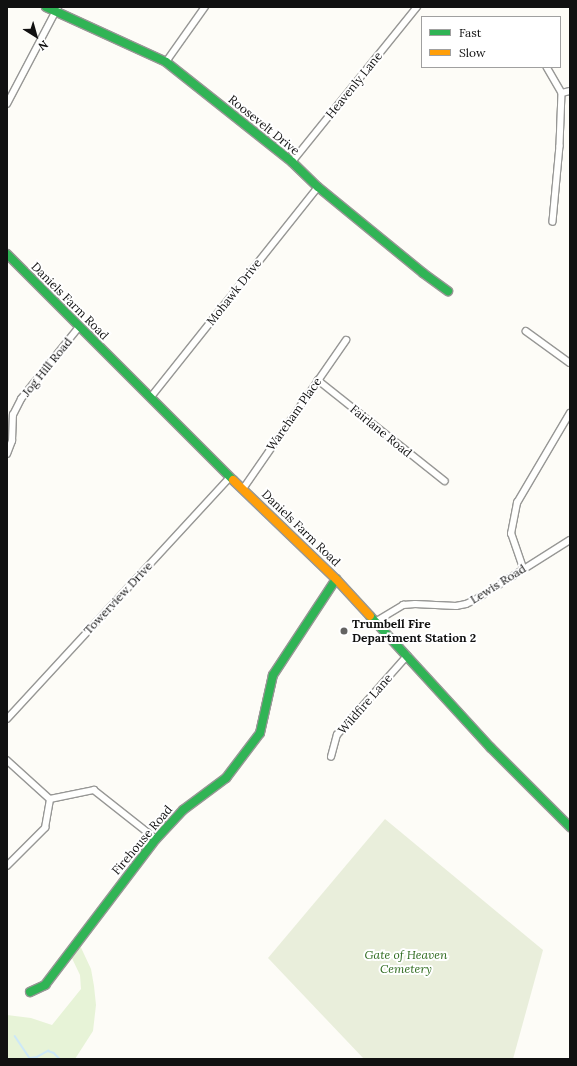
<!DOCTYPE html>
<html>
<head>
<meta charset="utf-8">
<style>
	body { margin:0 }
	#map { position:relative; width:577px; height:1066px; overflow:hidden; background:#fdfcf7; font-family:Lora,serif }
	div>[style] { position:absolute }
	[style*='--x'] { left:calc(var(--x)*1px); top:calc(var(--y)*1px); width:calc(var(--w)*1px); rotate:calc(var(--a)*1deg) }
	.green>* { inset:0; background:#e7f3d7 }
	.cemetery>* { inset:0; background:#e9eedb }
	.stream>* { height:1.5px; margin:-0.75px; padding:0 0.75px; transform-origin:0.75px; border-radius:0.75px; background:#cde8f7 }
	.roads { filter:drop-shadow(1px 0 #979795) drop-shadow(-1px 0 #979795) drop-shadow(0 1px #979795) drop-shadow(0 -1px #979795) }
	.street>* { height:5.5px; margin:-2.75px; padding:0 2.75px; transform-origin:2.75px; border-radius:2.75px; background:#fffffe }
	.fast>* { height:8px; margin:-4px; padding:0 4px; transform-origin:4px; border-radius:4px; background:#30b455 }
	.slow>* { height:8px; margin:-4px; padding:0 4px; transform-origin:4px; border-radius:4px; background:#ff9f0a }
	.dots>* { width:11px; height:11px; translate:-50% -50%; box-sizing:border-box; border:2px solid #fff; border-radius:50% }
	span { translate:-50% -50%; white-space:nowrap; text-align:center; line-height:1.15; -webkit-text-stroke:4px #fff; paint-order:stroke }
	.street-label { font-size:12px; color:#111 }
	.poi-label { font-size:12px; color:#111; font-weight:700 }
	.left { translate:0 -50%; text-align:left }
	.park-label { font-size:12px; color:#2f6b1f; font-style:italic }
	.frame { position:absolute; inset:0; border:8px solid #111; pointer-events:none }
	.legend { position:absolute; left:421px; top:16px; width:140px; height:52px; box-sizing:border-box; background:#fff; border:1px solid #a0a0a0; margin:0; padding:5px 7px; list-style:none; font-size:12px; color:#111 }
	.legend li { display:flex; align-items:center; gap:8px; height:20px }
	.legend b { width:20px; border:1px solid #a0a0a0 }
	.north { position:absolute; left:16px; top:16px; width:40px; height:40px; -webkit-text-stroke:3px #fff; paint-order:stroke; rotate:143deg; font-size:11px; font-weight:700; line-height:16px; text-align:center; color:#111 }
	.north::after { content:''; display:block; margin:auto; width:14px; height:18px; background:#111; clip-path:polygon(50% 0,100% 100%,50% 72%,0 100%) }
</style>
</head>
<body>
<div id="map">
	<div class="green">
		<div style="clip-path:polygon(77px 939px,91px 969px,94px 986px,96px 1005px,93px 1031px,75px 1059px,7px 1059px,7px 1015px,31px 1018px,52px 1025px,81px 989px,80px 975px,68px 950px)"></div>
	</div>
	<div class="cemetery">
		<div style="clip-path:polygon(385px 819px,543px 950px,513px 1059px,364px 1059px,268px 958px)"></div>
	</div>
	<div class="stream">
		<div style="--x:15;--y:1036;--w:27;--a:56"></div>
		<div style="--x:30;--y:1058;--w:7;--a:-8"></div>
		<div style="--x:37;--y:1057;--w:13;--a:-29"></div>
		<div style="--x:48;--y:1051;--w:6;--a:18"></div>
		<div style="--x:54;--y:1053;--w:8;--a:45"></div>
	</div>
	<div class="roads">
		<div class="street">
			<div style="--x:166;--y:62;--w:67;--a:-54.7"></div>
			<div style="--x:547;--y:67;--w:30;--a:60"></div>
			<div style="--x:562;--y:93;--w:53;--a:92.2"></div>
			<div style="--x:560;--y:146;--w:76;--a:95.3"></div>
			<div style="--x:562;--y:93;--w:8;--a:-14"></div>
			<div style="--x:7;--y:104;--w:110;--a:-62.3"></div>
			<div style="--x:292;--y:162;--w:199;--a:-51.1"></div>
			<div style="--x:526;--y:331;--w:54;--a:36"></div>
			<div style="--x:318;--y:380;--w:162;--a:38.5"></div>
			<div style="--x:151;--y:397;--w:268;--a:-51.5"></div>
			<div style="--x:7;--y:454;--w:14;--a:-69"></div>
			<div style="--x:12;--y:441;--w:26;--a:-88"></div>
			<div style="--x:13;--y:415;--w:18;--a:-63"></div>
			<div style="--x:21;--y:399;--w:92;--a:-51.1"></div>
			<div style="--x:243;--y:489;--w:181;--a:-55.3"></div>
			<div style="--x:523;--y:568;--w:36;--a:-109"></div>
			<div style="--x:511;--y:534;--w:32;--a:-79"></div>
			<div style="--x:517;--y:503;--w:104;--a:-59.5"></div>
			<div style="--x:375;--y:622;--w:33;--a:-31"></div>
			<div style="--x:403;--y:605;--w:12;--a:-5"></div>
			<div style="--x:415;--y:604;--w:41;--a:2.8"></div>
			<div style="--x:456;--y:606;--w:10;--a:-11"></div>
			<div style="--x:466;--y:604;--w:10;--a:-24"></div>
			<div style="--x:475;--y:600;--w:112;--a:-32.3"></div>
			<div style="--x:7;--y:719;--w:329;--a:-47.3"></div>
			<div style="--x:331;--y:757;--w:23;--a:-75"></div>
			<div style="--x:337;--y:735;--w:106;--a:-48.5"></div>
			<div style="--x:7;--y:760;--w:58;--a:42.2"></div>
			<div style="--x:50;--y:799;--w:45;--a:-11.6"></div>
			<div style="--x:94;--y:790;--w:79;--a:38.3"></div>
			<div style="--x:7;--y:866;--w:54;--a:-45"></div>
			<div style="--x:45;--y:828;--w:29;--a:-80"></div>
		</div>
		<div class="fast">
			<div style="--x:46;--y:7;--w:132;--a:24.6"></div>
			<div style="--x:166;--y:62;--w:161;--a:38.4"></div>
			<div style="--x:292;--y:162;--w:36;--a:44"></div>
			<div style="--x:318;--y:187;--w:136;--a:39.3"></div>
			<div style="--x:423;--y:273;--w:31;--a:36"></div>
			<div style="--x:7;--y:254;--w:320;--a:45"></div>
			<div style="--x:370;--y:616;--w:179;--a:47.5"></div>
			<div style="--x:491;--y:748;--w:112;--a:45"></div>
			<div style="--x:30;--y:992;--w:17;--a:-25"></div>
			<div style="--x:45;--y:985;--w:183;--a:-52.8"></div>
			<div style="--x:156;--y:839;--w:40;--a:-47"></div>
			<div style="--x:183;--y:810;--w:54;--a:-36.7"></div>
			<div style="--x:226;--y:778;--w:56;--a:-52.9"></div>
			<div style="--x:260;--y:733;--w:59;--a:-77.4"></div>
			<div style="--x:273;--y:675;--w:115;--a:-56.7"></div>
		</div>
		<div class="slow">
			<div style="--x:233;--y:480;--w:143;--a:43.9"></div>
			<div style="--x:336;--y:579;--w:50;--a:47.4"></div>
		</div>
	</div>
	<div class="dots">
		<div style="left:344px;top:631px;background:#646362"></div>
	</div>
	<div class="street-label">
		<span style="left:354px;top:85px;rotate:-51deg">Heavenly Lane</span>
		<span style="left:264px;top:125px;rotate:39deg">Roosevelt Drive</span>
		<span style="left:234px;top:292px;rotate:-52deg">Mohawk Drive</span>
		<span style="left:70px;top:301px;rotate:45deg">Daniels Farm Road</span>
		<span style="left:47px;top:367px;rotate:-51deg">Jog Hill Road</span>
		<span style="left:294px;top:414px;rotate:-55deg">Wareham Place</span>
		<span style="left:381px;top:431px;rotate:39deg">Fairlane Road</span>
		<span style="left:301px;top:528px;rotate:44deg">Daniels Farm Road</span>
		<span style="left:498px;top:584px;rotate:-32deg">Lewis Road</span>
		<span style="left:118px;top:598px;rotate:-47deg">Towerview Drive</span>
		<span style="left:365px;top:704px;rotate:-49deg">Wildfire Lane</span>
		<span style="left:142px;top:840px;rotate:-50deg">Firehouse Road</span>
	</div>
	<div class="poi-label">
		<span class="left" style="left:352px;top:631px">Trumbell Fire<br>Department Station 2</span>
	</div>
	<div class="park-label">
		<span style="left:406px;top:962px">Gate of Heaven<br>Cemetery</span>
	</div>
	<div class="frame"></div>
	<ul class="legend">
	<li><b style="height:5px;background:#30b455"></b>Fast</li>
	<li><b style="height:5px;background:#ff9f0a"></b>Slow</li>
	</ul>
	<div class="north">N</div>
</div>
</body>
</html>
